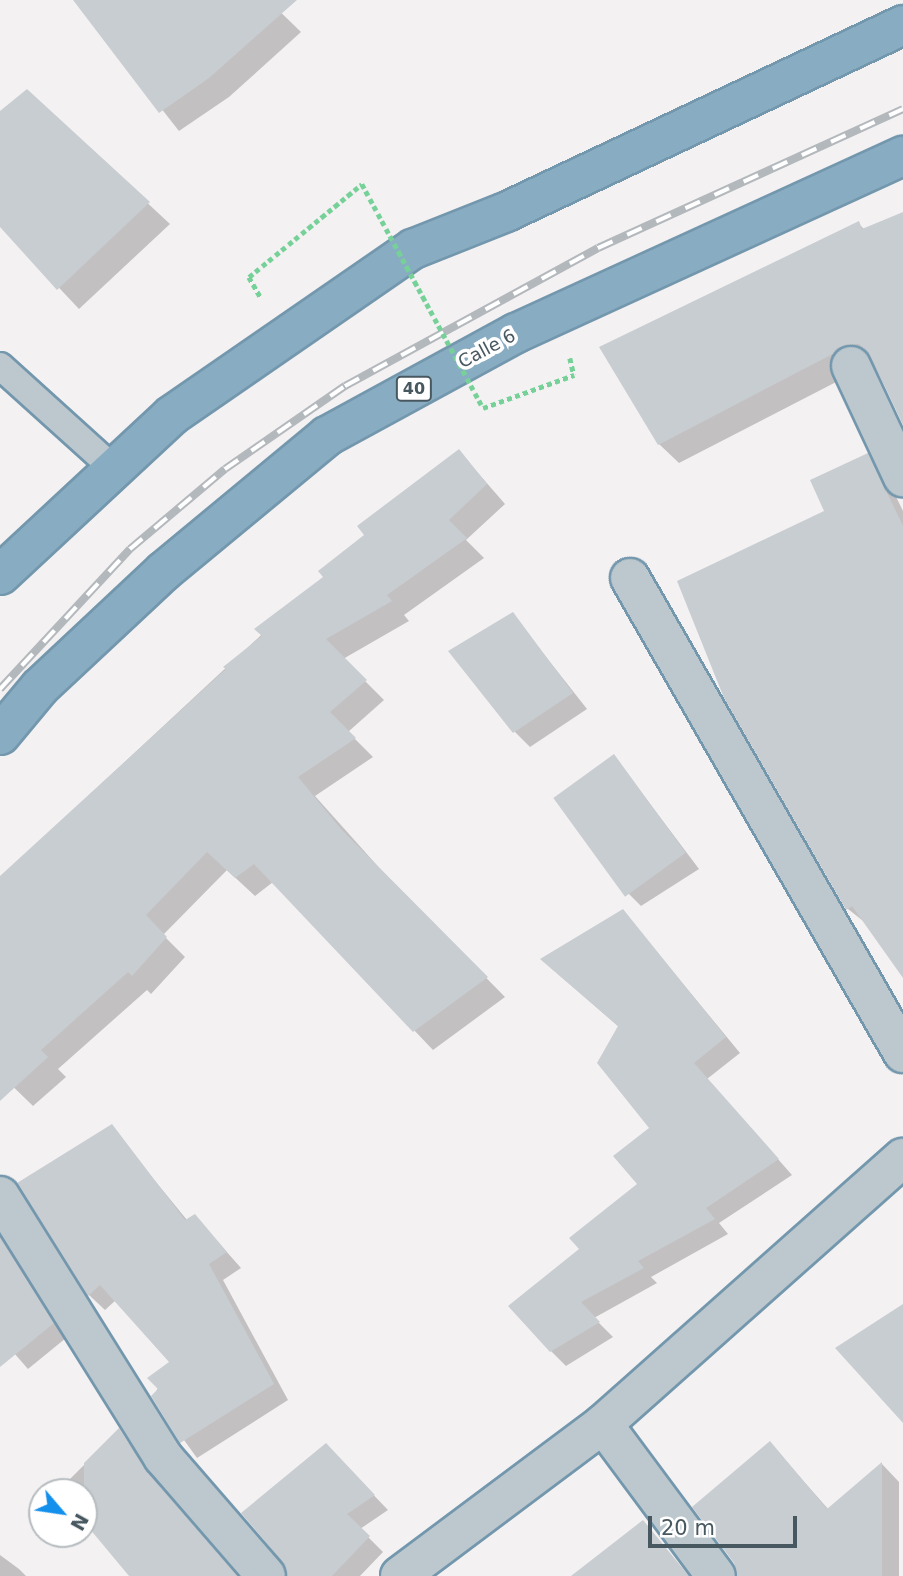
<!DOCTYPE html>
<html>
<head>
<meta charset="utf-8">
<style>
	body { margin:0 }
	#map { position:relative; width:903px; height:1576px; overflow:hidden; background:#f4f1f2; font-family:"DejaVu Sans",sans-serif }
	div>[style] { position:absolute }
	[style*='--x'] { left:calc(var(--x)*1px); top:calc(var(--y)*1px); width:calc(var(--w)*1px); rotate:calc(var(--a)*1deg) }
	.shadow>* { inset:0; background:#0003 }
	.building>* { inset:0; background:#c8cdd1; transform-origin:0 0 }
	.path>* { height:4.5px; margin-top:-2.25px; transform-origin:0; background:repeating-linear-gradient(90deg,#76d198 0 5px,transparent 0 8.5px) }
	.roads { filter:drop-shadow(2px 0 #7397ad) drop-shadow(-2px 0 #7397ad) drop-shadow(0 2px #7397ad) drop-shadow(0 -2px #7397ad) }
	.lane>* { height:26px; margin:-13px; padding:0 13px; transform-origin:13px; border-radius:13px; background:#bcc8ce }
	.street>* { height:38px; margin:-19px; padding:0 19px; transform-origin:19px; border-radius:19px; background:#bcc8ce }
	.highway>* { height:38px; margin:-19px; padding:0 19px; transform-origin:19px; border-radius:19px; background:#88acc1 }
	.rail>* { height:8px; margin-top:-4px; transform-origin:0; background:repeating-linear-gradient(90deg,#fff 0 16px,#b3b8bc 0 32px); box-sizing:border-box; border-block:2px solid #b3b8bc }
	.path-bridge>* { height:4.5px; margin-top:-2.25px; transform-origin:0; background:repeating-linear-gradient(90deg,#76d198 0 5px,transparent 0 8.5px) }
	span { translate:-50% -50%; white-space:nowrap; text-align:center; line-height:1.15; -webkit-text-stroke:7px #fff; paint-order:stroke }
	.shield-label span { padding:2px 5px; background:#fff; border:2px solid; border-radius:5px; -webkit-text-stroke-width:0 }
	.shield-label { font-size:16px; color:#485860; font-weight:700 }
	.street-label { font-size:18px; color:#485860 }
	.north { position:absolute; left:28px; top:1478px; width:70px; height:70px; box-sizing:border-box; background:#fff; border:2px solid #b6bcbf; border-radius:50%; rotate:119deg; font-size:19px; font-weight:700; line-height:28px; text-align:center; color:#485860 }
	.north::after { content:''; display:block; margin:auto; width:24px; height:32px; background:#138fec; clip-path:polygon(50% 0,100% 100%,50% 72%,0 100%) }
	.scale { position:absolute; left:648px; top:1516px; width:149px; height:32px; box-sizing:border-box; border:4px solid #485860; border-top:0; padding-left:9px; font-size:21px; line-height:24px; white-space:nowrap; color:#485860; -webkit-text-stroke:5px #fff; paint-order:stroke }
</style>
</head>
<body>
<div id="map">
	<div class="shadow">
		<div style="clip-path:polygon(76px 0,268px 0,301px 32px,229px 97px,179px 131px)"></div>
		<div style="clip-path:polygon(27px 91px,170px 224px,79px 309px,0 225px,0 113px)"></div>
		<div style="clip-path:polygon(903px 214px,903px 420px,873px 363px,679px 463px,659px 444px,858px 223px,865px 230px)"></div>
		<div style="clip-path:polygon(459px 451px,505px 504px,466px 540px,484px 558px,404px 615px,409px 621px,343px 659px,384px 700px,348px 732px,373px 757px,315px 796px,391px 881px,505px 997px,433px 1050px,273px 882px,255px 896px,227px 870px,163px 935px,185px 957px,151px 994px,147px 990px,58px 1069px,66px 1077px,33px 1106px,0 1074px,0 878px)"></div>
		<div style="clip-path:polygon(867px 455px,884px 472px,903px 511px,903px 971px,867px 924px,848px 909px,726px 697px,826px 512px)"></div>
		<div style="clip-path:polygon(513px 615px,587px 709px,530px 747px,515px 732px)"></div>
		<div style="clip-path:polygon(614px 756px,699px 869px,641px 906px,626px 891px)"></div>
		<div style="clip-path:polygon(623px 911px,740px 1053px,707px 1079px,792px 1175px,719px 1223px,728px 1234px,651px 1277px,657px 1283px,594px 1318px,613px 1337px,566px 1366px,551px 1351px,581px 1249px,640px 1184px,651px 1129px,619px 1027px,542px 960px)"></div>
		<div style="clip-path:polygon(111px 1127px,187px 1220px,195px 1216px,241px 1268px,223px 1280px,288px 1400px,197px 1458px,153px 1397px,172px 1362px,116px 1300px,105px 1310px,89px 1295px)"></div>
		<div style="clip-path:polygon(0 1235px,66px 1338px,28px 1369px,0 1337px)"></div>
		<div style="clip-path:polygon(119px 1430px,161px 1488px,237px 1576px,130px 1576px,84px 1520px,84px 1492px,57px 1492px)"></div>
		<div style="clip-path:polygon(770px 1443px,829px 1510px,882px 1464px,899px 1482px,899px 1576px,737px 1576px)"></div>
		<div style="clip-path:polygon(340px 1460px,388px 1510px,360px 1529px,383px 1552px,360px 1576px,288px 1576px,289px 1571px,243px 1513px)"></div>
		<div style="clip-path:polygon(0 1555px,19px 1569px,26px 1576px,0 1576px)"></div>
	</div>
	<div class="building">
		<div style="clip-path:polygon(73px 0,297px 0,209px 78px,159px 113px)"></div>
		<div style="clip-path:polygon(27px 89px,150px 202px,57px 290px,0 227px,0 111px)"></div>
		<div style="clip-path:polygon(903px 212px,903px 425px,871px 357px,859px 344px,852px 344px,658px 445px,599px 347px,859px 221px,862px 229px)"></div>
		<div style="clip-path:polygon(459px 449px,487px 484px,449px 520px,467px 538px,387px 595px,392px 601px,326px 639px,367px 680px,330px 712px,356px 738px,298px 777px,341px 829px,488px 977px,413px 1032px,254px 864px,235px 878px,207px 852px,146px 915px,167px 937px,132px 976px,128px 972px,41px 1050px,48px 1057px,0 1101px,0 876px,226px 669px,223px 667px,262px 636px,254px 629px,323px 577px,318px 571px,364px 535px,357px 526px)"></div>
		<div style="clip-path:polygon(868px 453px,903px 526px,903px 978px,852px 906px,846px 910px,724px 698px,677px 581px,824px 511px,810px 480px)"></div>
		<div style="clip-path:polygon(513px 612px,573px 693px,513px 733px,448px 651px)"></div>
		<div style="left:614px;top:754px;width:122px;height:75px;rotate:54deg"></div>
		<div style="clip-path:polygon(623px 909px,726px 1037px,694px 1063px,779px 1159px,706px 1208px,715px 1219px,638px 1261px,644px 1268px,581px 1302px,600px 1322px,550px 1352px,508px 1306px,579px 1249px,569px 1238px,637px 1184px,613px 1156px,649px 1128px,597px 1063px,618px 1026px,540px 959px)"></div>
		<div style="clip-path:polygon(112px 1124px,185px 1220px,195px 1214px,227px 1252px,209px 1264px,274px 1384px,180px 1443px,151px 1396px,158px 1389px,147px 1378px,169px 1362px,100px 1285px,88px 1296px,17px 1183px)"></div>
		<div style="clip-path:polygon(0 1237px,54px 1323px,0 1367px)"></div>
		<div style="clip-path:polygon(903px 1304px,903px 1423px,835px 1348px)"></div>
		<div style="clip-path:polygon(119px 1428px,146px 1471px,237px 1576px,129px 1576px,84px 1522px,84px 1463px)"></div>
		<div style="clip-path:polygon(770px 1441px,827px 1509px,882px 1462px,882px 1576px,737px 1576px,734px 1563px,692px 1507px)"></div>
		<div style="clip-path:polygon(326px 1443px,375px 1495px,347px 1514px,370px 1536px,332px 1576px,287px 1576px,283px 1562px,241px 1513px)"></div>
		<div style="clip-path:polygon(643px 1520px,689px 1576px,571px 1576px)"></div>
	</div>
	<div class="path">
		<div style="--x:249;--y:277;--w:24;--a:60"></div>
		<div style="--x:570;--y:358;--w:17;--a:77"></div>
	</div>
	<div class="roads">
		<div class="lane">
			<div style="--x:0;--y:366;--w:152;--a:42.1"></div>
		</div>
		<div class="street">
			<div style="--x:851;--y:366;--w:123;--a:64.9"></div>
			<div style="--x:630;--y:578;--w:548;--a:60.11"></div>
			<div style="--x:0;--y:1196;--w:308;--a:58"></div>
			<div style="--x:163;--y:1457;--w:157;--a:49.1"></div>
			<div style="--x:603;--y:1424;--w:189;--a:53.4"></div>
			<div style="--x:400;--y:1576;--w:254;--a:-36.8"></div>
			<div style="--x:603;--y:1424;--w:401;--a:-41.6"></div>
		</div>
		<div class="highway">
			<div style="--x:0;--y:575;--w:235;--a:-42.9"></div>
			<div style="--x:172;--y:415;--w:293;--a:-34.6"></div>
			<div style="--x:413;--y:249;--w:100;--a:-21.7"></div>
			<div style="--x:506;--y:212;--w:439;--a:-25.2"></div>
			<div style="--x:0;--y:735;--w:62;--a:-50.2"></div>
			<div style="--x:40;--y:687;--w:170;--a:-43.1"></div>
			<div style="--x:164;--y:571;--w:212;--a:-39.6"></div>
			<div style="--x:327;--y:436;--w:215;--a:-28.6"></div>
			<div style="--x:516;--y:333;--w:426;--a:-24.6"></div>
		</div>
	</div>
	<div class="rail">
		<div style="--x:0;--y:689;--w:191;--a:-47.1"></div>
		<div style="--x:130;--y:549;--w:124;--a:-40.1"></div>
		<div style="--x:225;--y:469;--w:146;--a:-34.7"></div>
		<div style="--x:345;--y:386;--w:288;--a:-28.6"></div>
		<div style="--x:598;--y:248;--w:335;--a:-24.5"></div>
	</div>
	<div class="path-bridge">
		<div style="--x:249;--y:277;--w:146;--a:-39.5"></div>
		<div style="--x:362;--y:184;--w:255;--a:61.6"></div>
		<div style="--x:483;--y:408;--w:97;--a:-19.9"></div>
	</div>
	<div class="shield-label">
		<span style="left:414px;top:389px">40</span>
	</div>
	<div class="street-label">
		<span style="left:487px;top:349px;rotate:-28deg">Calle 6</span>
	</div>
	<div class="north">N</div>
	<div class="scale">20 m</div>
</div>
</body>
</html>
